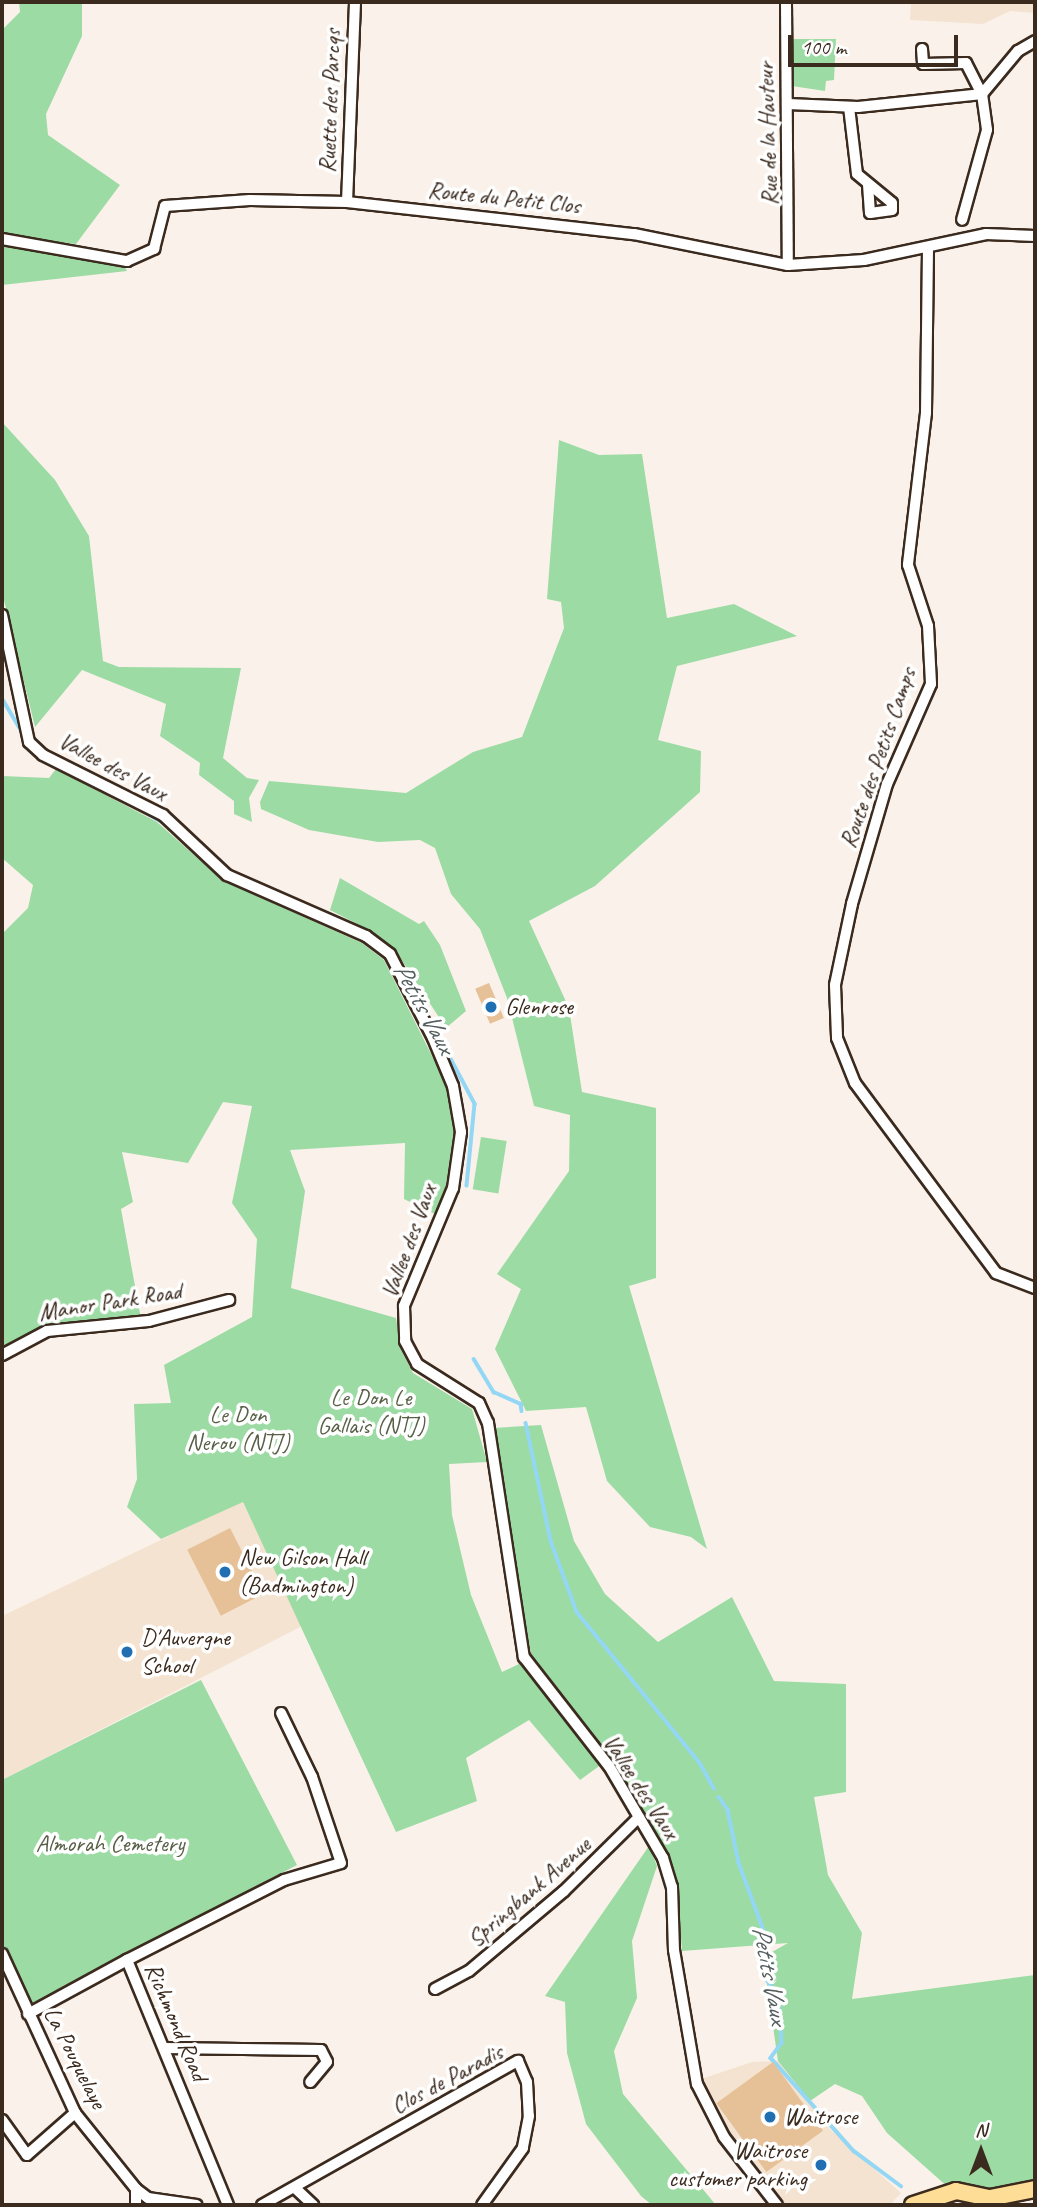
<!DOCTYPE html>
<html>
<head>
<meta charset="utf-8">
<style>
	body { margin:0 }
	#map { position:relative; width:1037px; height:2207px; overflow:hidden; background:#faf2ea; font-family:Caveat,sans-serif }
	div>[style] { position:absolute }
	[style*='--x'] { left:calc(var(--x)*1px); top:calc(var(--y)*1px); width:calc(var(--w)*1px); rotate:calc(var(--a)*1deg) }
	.built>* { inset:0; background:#f4e3d1 }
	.green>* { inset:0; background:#9cdba4; transform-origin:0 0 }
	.stream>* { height:3.5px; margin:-1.75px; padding:0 1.75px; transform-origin:1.75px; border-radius:1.75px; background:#93d7f5 }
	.building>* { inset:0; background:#e6c097; transform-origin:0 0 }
	.roads { filter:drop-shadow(2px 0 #3b2a1e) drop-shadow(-2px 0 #3b2a1e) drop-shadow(0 2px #3b2a1e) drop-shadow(0 -2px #3b2a1e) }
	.minor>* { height:10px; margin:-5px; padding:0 5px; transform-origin:5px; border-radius:5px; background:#fff }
	.primary>* { height:16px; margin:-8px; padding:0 8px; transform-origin:8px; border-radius:8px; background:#fedd96 }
	.dots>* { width:19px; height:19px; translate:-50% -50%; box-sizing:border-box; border:4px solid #fff; border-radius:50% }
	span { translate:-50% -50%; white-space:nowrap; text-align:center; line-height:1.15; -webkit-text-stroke:7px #fff; paint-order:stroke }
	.street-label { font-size:24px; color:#3b2a1e }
	.poi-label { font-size:24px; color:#3b2a1e }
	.left { translate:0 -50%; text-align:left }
	.right { translate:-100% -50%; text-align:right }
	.park-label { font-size:24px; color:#585f46 }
	.water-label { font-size:26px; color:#555e5e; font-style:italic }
	.frame { position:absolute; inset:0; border:4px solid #3b2a1e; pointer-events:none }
	.north { position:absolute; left:946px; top:2116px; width:70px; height:70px; -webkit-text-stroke:5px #fff; paint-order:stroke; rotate:0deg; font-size:19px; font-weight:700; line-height:28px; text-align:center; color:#3b2a1e }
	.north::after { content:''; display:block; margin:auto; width:24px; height:32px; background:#3b2a1e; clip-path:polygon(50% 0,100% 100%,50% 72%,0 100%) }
	.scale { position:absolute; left:788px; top:35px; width:170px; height:32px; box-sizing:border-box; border:4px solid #3b2a1e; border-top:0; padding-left:9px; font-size:21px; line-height:24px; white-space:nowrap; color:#3b2a1e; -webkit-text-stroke:5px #fff; paint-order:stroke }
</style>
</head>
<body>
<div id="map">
	<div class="built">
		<div style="clip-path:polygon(911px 2px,1035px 2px,1035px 13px,1010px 11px,983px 24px,910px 20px)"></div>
		<div style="clip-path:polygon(242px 1501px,304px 1625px,2px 1780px,2px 1616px)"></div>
		<div style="clip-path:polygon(778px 2061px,830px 2129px,901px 2193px,890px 2205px,786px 2205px,778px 2198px,722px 2121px,701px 2079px,752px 2062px)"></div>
	</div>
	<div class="green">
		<div style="clip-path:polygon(19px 2px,82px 2px,82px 36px,46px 114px,48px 135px,120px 185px,76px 244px,2px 235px,4px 28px,20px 12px)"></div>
		<div style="clip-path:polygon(789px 39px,836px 39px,834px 80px,826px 81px,825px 91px,792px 86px)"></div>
		<div style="clip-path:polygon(2px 246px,124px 265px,127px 271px,2px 285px)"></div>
		<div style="clip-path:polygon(2px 422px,55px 480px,89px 536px,103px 661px,119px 667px,241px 668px,223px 758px,247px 778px,259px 780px,249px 798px,252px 822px,234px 814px,234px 801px,199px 775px,200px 763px,160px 736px,166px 704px,82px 670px,35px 727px,2px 592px)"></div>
		<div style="clip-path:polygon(559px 440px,599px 455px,642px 454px,667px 618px,734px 604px,797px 636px,677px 666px,658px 740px,701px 751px,700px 792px,595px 886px,529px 921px,569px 1008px,582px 1092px,656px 1108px,656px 1278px,629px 1286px,707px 1549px,691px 1537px,650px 1527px,607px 1481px,586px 1407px,526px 1411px,495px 1349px,521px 1289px,497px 1274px,569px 1171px,570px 1115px,534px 1106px,507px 998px,480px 929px,451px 894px,435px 848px,420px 840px,378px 842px,309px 830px,261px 809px,260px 802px,269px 781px,406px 793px,473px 752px,522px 737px,564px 628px,561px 602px,547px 599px)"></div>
		<div style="clip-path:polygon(56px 769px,157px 822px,223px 881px,362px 943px,384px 960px,446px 1084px,454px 1133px,446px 1186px,435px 1214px,404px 1199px,405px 1143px,290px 1150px,305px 1191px,291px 1288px,396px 1318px,401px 1350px,413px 1373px,472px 1409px,487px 1462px,449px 1464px,452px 1515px,471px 1595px,502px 1672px,521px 1663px,602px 1764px,580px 1780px,529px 1720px,466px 1758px,477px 1801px,396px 1832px,243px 1502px,161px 1539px,127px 1507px,137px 1479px,134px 1404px,171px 1403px,164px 1365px,252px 1317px,257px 1239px,232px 1203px,252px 1106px,223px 1102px,188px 1163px,122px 1152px,133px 1202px,121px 1209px,141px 1319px,50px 1326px,2px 1348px,2px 934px,28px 908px,33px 885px,2px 858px,2px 776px,49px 778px)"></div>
		<div style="clip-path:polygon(340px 878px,419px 924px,424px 921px,440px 945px,466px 1011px,446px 1028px,397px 953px,371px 931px,330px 910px)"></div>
		<div style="left:481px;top:1137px;width:26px;height:53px;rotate:9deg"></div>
		<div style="clip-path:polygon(541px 1425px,574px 1541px,605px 1594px,658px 1642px,732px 1597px,774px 1681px,846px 1684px,846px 1792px,814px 1797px,828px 1875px,862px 1933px,852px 1999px,1035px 1975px,1035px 2182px,995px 2193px,950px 2189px,887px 2133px,862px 2096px,835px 2084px,810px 2101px,778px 2061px,763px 1957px,788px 1943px,682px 1951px,677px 1883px,667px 1850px,531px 1654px,493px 1428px)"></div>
		<div style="clip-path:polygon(201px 1680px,297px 1865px,31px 2004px,2px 1943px,2px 1780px)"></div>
		<div style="clip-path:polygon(649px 1846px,657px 1866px,632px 1941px,637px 1998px,614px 2051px,623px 2094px,716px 2205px,652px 2205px,641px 2196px,586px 2124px,567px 2053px,565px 2002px,545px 1996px)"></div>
	</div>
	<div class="stream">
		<div style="--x:2;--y:698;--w:66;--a:59.2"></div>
		<div style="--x:145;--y:812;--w:24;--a:30"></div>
		<div style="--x:395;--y:954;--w:170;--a:61.9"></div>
		<div style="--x:475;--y:1104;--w:82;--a:95.6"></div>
		<div style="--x:474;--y:1359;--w:39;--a:59"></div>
		<div style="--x:494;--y:1392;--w:30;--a:24"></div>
		<div style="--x:521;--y:1404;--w:7;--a:82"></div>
		<div style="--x:526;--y:1423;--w:121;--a:78"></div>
		<div style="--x:551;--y:1541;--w:76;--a:69.9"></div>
		<div style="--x:577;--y:1612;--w:195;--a:50.8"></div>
		<div style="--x:700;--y:1763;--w:29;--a:61"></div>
		<div style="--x:719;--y:1797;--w:16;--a:55"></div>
		<div style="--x:728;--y:1810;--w:54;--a:78.3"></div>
		<div style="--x:739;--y:1863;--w:78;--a:69.7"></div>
		<div style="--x:766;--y:1936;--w:41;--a:91.4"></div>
		<div style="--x:765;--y:1977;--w:24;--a:54"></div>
		<div style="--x:779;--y:1996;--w:47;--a:86.3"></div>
		<div style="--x:782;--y:2043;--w:19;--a:126"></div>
		<div style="--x:771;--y:2058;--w:125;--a:48.3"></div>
		<div style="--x:854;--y:2151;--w:59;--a:36.7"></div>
	</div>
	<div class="building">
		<div style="left:489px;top:983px;width:38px;height:15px;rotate:67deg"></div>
		<div style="left:230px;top:1528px;width:74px;height:48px;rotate:63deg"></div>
		<div style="left:773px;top:2062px;width:85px;height:70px;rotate:54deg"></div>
	</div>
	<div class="roads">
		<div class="minor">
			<div style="--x:786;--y:2;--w:263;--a:89.6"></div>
			<div style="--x:922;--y:49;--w:15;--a:86"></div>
			<div style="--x:923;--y:64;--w:43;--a:-1.3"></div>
			<div style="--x:966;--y:63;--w:35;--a:63"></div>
			<div style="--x:982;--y:94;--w:36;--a:82"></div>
			<div style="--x:987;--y:130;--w:93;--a:105.5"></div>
			<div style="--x:788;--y:104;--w:70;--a:2.5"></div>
			<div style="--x:858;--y:107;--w:125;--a:-6"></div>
			<div style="--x:982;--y:94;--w:56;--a:-50.1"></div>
			<div style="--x:1018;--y:51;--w:20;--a:-30"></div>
			<div style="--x:849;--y:107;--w:67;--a:83.2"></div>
			<div style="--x:857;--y:174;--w:45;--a:39.6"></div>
			<div style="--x:892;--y:203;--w:7;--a:90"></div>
			<div style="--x:892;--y:210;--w:22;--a:172"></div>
			<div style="--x:870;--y:213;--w:28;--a:-94"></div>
			<div style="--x:347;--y:202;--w:200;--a:-87.7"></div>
			<div style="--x:2;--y:239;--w:127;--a:10"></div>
			<div style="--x:127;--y:261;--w:30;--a:-24"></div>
			<div style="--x:154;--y:249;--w:44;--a:-75.7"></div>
			<div style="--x:165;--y:206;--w:85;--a:-4"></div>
			<div style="--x:250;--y:200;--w:97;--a:1.2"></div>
			<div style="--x:347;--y:202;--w:289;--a:6.4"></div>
			<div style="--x:634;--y:234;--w:157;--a:11.4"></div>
			<div style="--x:788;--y:265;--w:76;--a:-3.8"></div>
			<div style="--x:864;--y:260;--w:125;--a:-12"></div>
			<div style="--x:986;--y:234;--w:49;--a:2.3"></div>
			<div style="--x:928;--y:249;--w:164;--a:90.7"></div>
			<div style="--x:926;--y:413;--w:153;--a:96.8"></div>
			<div style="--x:908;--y:565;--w:64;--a:71.8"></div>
			<div style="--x:928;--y:626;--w:58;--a:87"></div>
			<div style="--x:931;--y:684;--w:109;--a:113.7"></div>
			<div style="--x:887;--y:784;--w:125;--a:106.3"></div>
			<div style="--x:852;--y:904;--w:83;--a:101.9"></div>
			<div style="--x:835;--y:985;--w:53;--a:87.8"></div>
			<div style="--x:837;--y:1038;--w:48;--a:68.2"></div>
			<div style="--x:855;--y:1083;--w:237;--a:53.4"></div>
			<div style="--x:996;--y:1273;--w:42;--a:21"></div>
			<div style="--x:2;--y:615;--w:130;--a:78"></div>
			<div style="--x:29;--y:742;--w:19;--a:43"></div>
			<div style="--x:43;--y:755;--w:134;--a:26.6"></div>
			<div style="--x:163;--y:815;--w:88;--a:43.2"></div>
			<div style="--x:227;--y:875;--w:152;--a:23.7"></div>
			<div style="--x:366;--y:936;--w:30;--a:37"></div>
			<div style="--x:390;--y:954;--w:94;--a:62.9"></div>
			<div style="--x:433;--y:1038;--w:52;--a:67.4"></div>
			<div style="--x:453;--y:1086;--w:47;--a:80.1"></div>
			<div style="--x:461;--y:1132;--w:57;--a:98.1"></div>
			<div style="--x:453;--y:1188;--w:128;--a:112.6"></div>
			<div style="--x:404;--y:1306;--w:35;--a:88"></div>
			<div style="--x:405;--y:1341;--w:26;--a:62"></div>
			<div style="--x:417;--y:1364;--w:73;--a:32.2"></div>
			<div style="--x:479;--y:1403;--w:22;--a:66"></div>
			<div style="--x:488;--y:1423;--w:237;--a:81.3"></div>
			<div style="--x:524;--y:1657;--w:138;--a:52.1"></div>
			<div style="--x:609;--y:1766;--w:107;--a:59.6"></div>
			<div style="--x:663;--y:1858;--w:30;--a:73"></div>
			<div style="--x:672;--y:1887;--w:63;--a:88.2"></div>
			<div style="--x:674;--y:1950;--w:136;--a:80.3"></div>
			<div style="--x:697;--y:2084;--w:59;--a:63"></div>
			<div style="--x:724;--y:2137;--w:86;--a:52.1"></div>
			<div style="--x:2;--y:1355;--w:51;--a:-28.1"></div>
			<div style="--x:47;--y:1331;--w:102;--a:-5.6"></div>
			<div style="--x:149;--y:1321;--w:83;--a:-14.7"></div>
			<div style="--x:2;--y:1954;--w:175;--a:65.3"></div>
			<div style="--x:75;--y:2113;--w:97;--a:51.2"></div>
			<div style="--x:136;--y:2189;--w:15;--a:37"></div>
			<div style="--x:148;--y:2198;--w:49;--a:8.1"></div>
			<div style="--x:127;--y:1960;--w:176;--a:-27"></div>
			<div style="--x:284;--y:1880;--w:59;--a:-16.6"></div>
			<div style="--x:341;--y:1863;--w:91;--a:-108.6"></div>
			<div style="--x:312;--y:1777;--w:71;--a:-115.8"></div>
			<div style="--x:435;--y:1989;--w:38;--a:-28"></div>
			<div style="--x:469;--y:1971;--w:124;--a:-40.1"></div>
			<div style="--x:564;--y:1891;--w:105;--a:-44.6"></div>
			<div style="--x:28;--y:2014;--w:113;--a:-28.6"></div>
			<div style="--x:127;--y:1960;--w:265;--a:67.6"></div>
			<div style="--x:164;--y:2048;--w:157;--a:0.7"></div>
			<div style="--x:321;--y:2050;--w:13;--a:63"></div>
			<div style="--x:327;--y:2062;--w:26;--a:130"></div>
			<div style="--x:2;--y:2120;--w:43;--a:54.5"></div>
			<div style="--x:27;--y:2155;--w:64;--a:-41.2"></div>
			<div style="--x:295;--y:2188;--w:25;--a:43"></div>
			<div style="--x:136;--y:2205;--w:16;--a:-90"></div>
			<div style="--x:262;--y:2205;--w:294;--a:-29.4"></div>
			<div style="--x:518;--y:2061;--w:23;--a:67"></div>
			<div style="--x:527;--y:2082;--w:34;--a:87"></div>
			<div style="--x:529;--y:2116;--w:33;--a:101"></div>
			<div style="--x:523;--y:2148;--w:70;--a:125.7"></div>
		</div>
		<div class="primary">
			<div style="--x:913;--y:2205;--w:45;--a:-18"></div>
			<div style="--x:956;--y:2191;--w:35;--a:12"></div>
			<div style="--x:990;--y:2198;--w:46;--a:-11.3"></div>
		</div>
	</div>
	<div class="dots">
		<div style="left:491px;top:1007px;background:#1f6fb2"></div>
		<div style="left:225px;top:1572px;background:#1f6fb2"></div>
		<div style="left:127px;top:1652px;background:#1f6fb2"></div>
		<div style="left:770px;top:2117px;background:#1f6fb2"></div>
		<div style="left:821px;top:2165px;background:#1f6fb2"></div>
	</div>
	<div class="street-label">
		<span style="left:330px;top:101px;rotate:-88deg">Ruette des Parcqs</span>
		<span style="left:768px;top:134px;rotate:-92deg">Rue de la Hauteur</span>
		<span style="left:504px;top:198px;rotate:6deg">Route du Petit Clos</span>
		<span style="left:878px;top:758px;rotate:-71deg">Route des Petits Camps</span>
		<span style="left:113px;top:767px;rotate:28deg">Vallee des Vaux</span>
		<span style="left:409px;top:1241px;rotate:-70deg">Vallee des Vaux</span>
		<span style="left:110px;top:1302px;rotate:-9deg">Manor Park Road</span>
		<span style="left:641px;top:1787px;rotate:57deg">Vallee des Vaux</span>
		<span style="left:529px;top:1892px;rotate:-41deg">Springbank Avenue</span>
		<span style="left:176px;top:2022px;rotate:67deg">Richmond Road</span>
		<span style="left:75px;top:2058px;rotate:63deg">La Pouquelaye</span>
		<span style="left:447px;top:2079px;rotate:-28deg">Clos de Paradis</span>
	</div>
	<div class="poi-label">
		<span class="left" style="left:505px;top:1007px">Glenrose</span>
		<span class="left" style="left:239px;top:1572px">New Gilson Hall<br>(Badmington)</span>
		<span class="left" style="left:141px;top:1652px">D'Auvergne<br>School</span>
		<span class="left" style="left:784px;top:2117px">Waitrose</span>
		<span class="right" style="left:807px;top:2165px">Waitrose<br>customer parking</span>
	</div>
	<div class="park-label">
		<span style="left:371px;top:1412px">Le Don Le<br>Gallais (NTJ)</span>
		<span style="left:238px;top:1429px">Le Don<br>Nerou (NTJ)</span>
		<span style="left:110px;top:1844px">Almorah Cemetery</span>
	</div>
	<div class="water-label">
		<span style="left:424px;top:1008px;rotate:61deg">Petits Vaux</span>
		<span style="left:770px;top:1975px;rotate:79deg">Petits Vaux</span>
	</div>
	<div class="frame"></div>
	<div class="north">N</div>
	<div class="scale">100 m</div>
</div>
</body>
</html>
